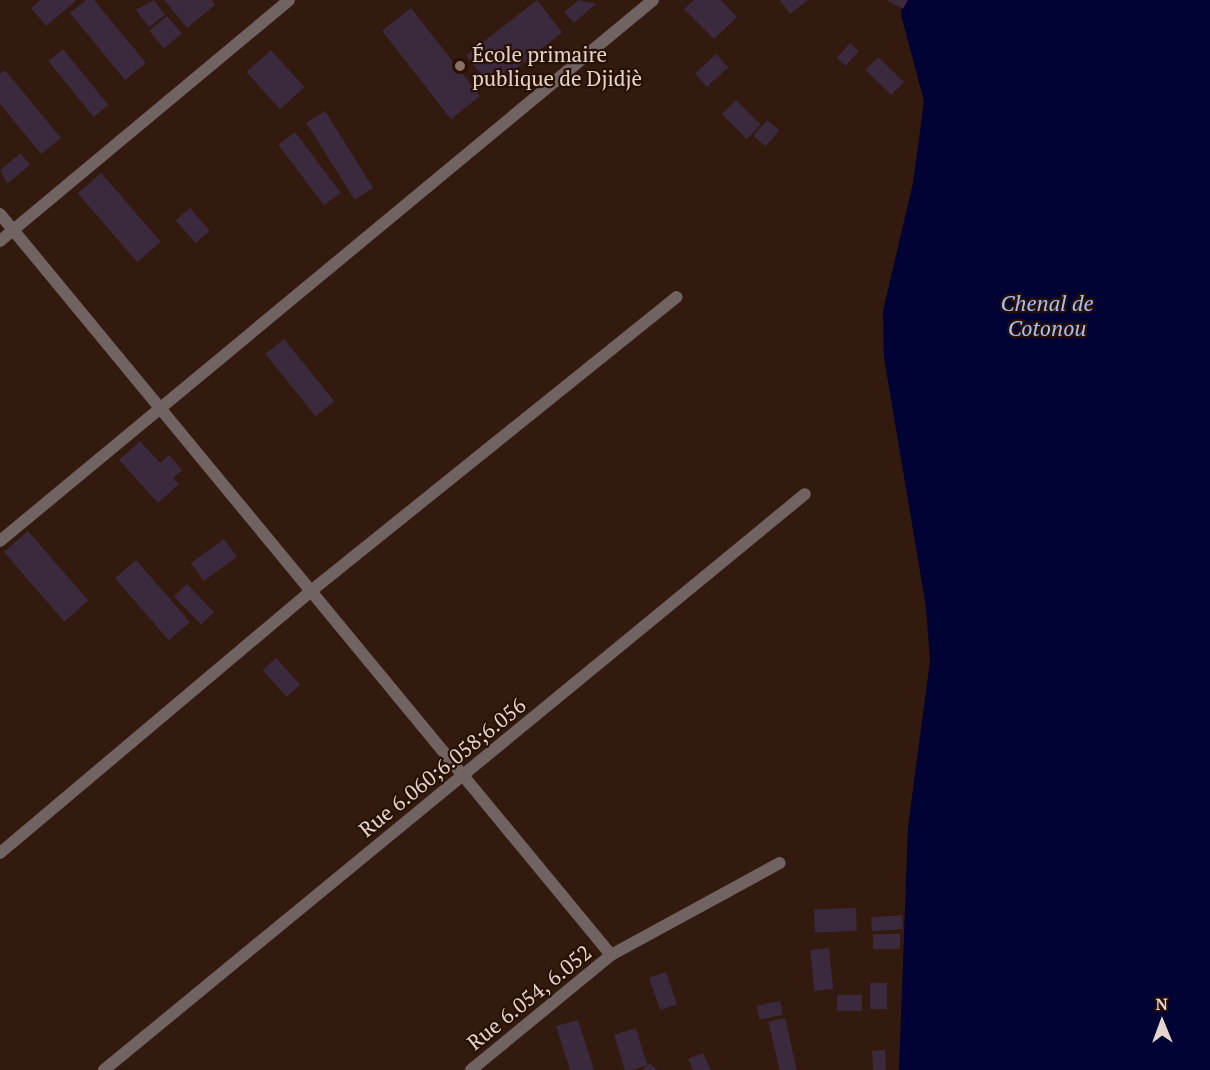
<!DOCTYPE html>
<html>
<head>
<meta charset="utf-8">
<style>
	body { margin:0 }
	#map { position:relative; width:1210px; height:1070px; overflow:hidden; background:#321a0e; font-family:"PT Serif",serif }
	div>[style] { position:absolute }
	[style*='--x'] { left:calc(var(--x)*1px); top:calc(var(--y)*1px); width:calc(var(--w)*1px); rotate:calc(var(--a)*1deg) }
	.water>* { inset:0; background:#000333 }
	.building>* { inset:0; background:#3b293e; transform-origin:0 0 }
	.street>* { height:12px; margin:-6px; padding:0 6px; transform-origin:6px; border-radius:6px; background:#726363 }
	.dots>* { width:16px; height:16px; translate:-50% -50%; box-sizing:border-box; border:3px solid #281005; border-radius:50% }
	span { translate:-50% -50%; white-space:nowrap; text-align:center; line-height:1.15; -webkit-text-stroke:4.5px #281005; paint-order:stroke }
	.poi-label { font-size:21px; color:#e5d4cc }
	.left { translate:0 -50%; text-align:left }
	.street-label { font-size:21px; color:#e5d4cc }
	.water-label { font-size:22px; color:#a5c1fb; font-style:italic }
	.north { position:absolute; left:1132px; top:992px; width:60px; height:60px; -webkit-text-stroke:4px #281005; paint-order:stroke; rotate:359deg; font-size:16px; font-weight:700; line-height:24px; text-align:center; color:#e5d4cc }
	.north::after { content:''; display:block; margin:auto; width:21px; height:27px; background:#e5d4cc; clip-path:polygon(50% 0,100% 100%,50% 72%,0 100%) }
</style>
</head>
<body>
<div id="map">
	<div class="water">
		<div style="clip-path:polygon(902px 0,1210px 0,1210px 1070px,899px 1070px,908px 827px,930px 661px,926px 607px,884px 358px,883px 311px,913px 183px,924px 101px,901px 15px)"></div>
	</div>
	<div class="building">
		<div style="clip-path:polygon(40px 0,77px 0,46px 26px,31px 8px)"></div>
		<div style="clip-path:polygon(86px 0,94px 0,146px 63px,125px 80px,70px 13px)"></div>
		<div style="clip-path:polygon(154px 0,165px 15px,149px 27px,136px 10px)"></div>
		<div style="clip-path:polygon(164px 0,212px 0,215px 5px,187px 28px)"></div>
		<div style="left:537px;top:0;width:41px;height:90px;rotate:52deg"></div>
		<div style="clip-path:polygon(579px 0,596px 4px,574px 23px,564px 12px)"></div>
		<div style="clip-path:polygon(694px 0,721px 0,737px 17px,714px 39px,684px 9px)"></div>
		<div style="clip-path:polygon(780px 0,808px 0,790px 14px)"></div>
		<div style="clip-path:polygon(886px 0,908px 0,903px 9px)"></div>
		<div style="left:411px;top:8px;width:112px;height:37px;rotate:52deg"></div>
		<div style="left:167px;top:16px;width:23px;height:23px;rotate:50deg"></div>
		<div style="left:850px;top:43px;width:12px;height:20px;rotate:42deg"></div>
		<div style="left:63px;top:49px;width:72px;height:19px;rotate:51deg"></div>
		<div style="left:271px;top:50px;width:50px;height:33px;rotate:48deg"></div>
		<div style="left:716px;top:54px;width:18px;height:29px;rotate:47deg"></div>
		<div style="left:878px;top:57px;width:36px;height:18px;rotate:44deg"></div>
		<div style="clip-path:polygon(5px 70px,61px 138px,41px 154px,0 104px,0 74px)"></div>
		<div style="left:736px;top:100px;width:35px;height:20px;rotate:45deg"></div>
		<div style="left:325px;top:111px;width:91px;height:22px;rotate:58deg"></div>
		<div style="left:767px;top:120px;width:16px;height:21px;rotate:40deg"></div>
		<div style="left:295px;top:132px;width:76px;height:21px;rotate:53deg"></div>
		<div style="clip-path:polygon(21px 153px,30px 165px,7px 184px,0 170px)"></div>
		<div style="left:101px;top:173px;width:91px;height:31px;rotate:49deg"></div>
		<div style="left:190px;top:208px;width:30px;height:19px;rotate:49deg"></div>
		<div style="left:284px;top:339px;width:80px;height:24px;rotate:51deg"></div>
		<div style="clip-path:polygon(140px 441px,160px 463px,169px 455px,182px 470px,173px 478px,179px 484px,158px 503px,119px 460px)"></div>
		<div style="left:28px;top:531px;width:92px;height:32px;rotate:49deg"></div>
		<div style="left:224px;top:539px;width:22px;height:41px;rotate:54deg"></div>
		<div style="left:136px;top:560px;width:82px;height:28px;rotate:49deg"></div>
		<div style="left:187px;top:584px;width:39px;height:18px;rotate:46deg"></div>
		<div style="left:276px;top:658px;width:36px;height:18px;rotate:48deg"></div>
		<div style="left:856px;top:908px;width:23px;height:42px;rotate:88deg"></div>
		<div style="left:902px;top:915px;width:14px;height:31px;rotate:86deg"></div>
		<div style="left:900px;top:934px;width:15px;height:27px;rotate:90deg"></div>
		<div style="left:829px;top:948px;width:41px;height:19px;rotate:84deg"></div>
		<div style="left:666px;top:972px;width:34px;height:18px;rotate:71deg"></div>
		<div style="left:887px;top:983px;width:26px;height:17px;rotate:90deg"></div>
		<div style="left:837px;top:995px;width:25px;height:16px"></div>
		<div style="left:780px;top:1001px;width:14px;height:24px;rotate:78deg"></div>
		<div style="left:785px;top:1018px;width:53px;height:17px;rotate:77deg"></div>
		<div style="clip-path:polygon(578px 1020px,594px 1070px,570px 1070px,556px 1026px)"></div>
		<div style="left:636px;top:1028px;width:39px;height:23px;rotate:73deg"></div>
		<div style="left:885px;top:1050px;width:20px;height:13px;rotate:87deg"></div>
		<div style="clip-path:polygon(703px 1053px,711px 1070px,693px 1070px,688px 1059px)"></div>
		<div style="clip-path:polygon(650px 1063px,657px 1070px,642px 1070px,646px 1067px)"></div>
	</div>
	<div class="street">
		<div style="--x:0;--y:214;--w:960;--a:50.49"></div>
		<div style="--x:0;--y:241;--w:376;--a:-39.8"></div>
		<div style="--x:0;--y:541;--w:848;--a:-39.64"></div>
		<div style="--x:0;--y:853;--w:407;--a:-40.1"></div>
		<div style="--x:311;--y:591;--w:469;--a:-38.8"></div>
		<div style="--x:104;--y:1070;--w:907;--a:-39.41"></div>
		<div style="--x:471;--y:1070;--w:181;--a:-39.4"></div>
		<div style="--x:611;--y:955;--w:192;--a:-28.6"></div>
	</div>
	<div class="dots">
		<div style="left:460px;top:66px;background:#8d6e63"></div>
	</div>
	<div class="poi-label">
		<span class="left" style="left:472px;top:66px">École primaire<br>publique de Djidjè</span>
	</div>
	<div class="street-label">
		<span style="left:442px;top:767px;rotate:-39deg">Rue 6.060;6.058;6.056</span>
		<span style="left:529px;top:997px;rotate:-39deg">Rue 6.054, 6.052</span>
	</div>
	<div class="water-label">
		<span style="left:1047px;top:315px">Chenal de<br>Cotonou</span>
	</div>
	<div class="north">N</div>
</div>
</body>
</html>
